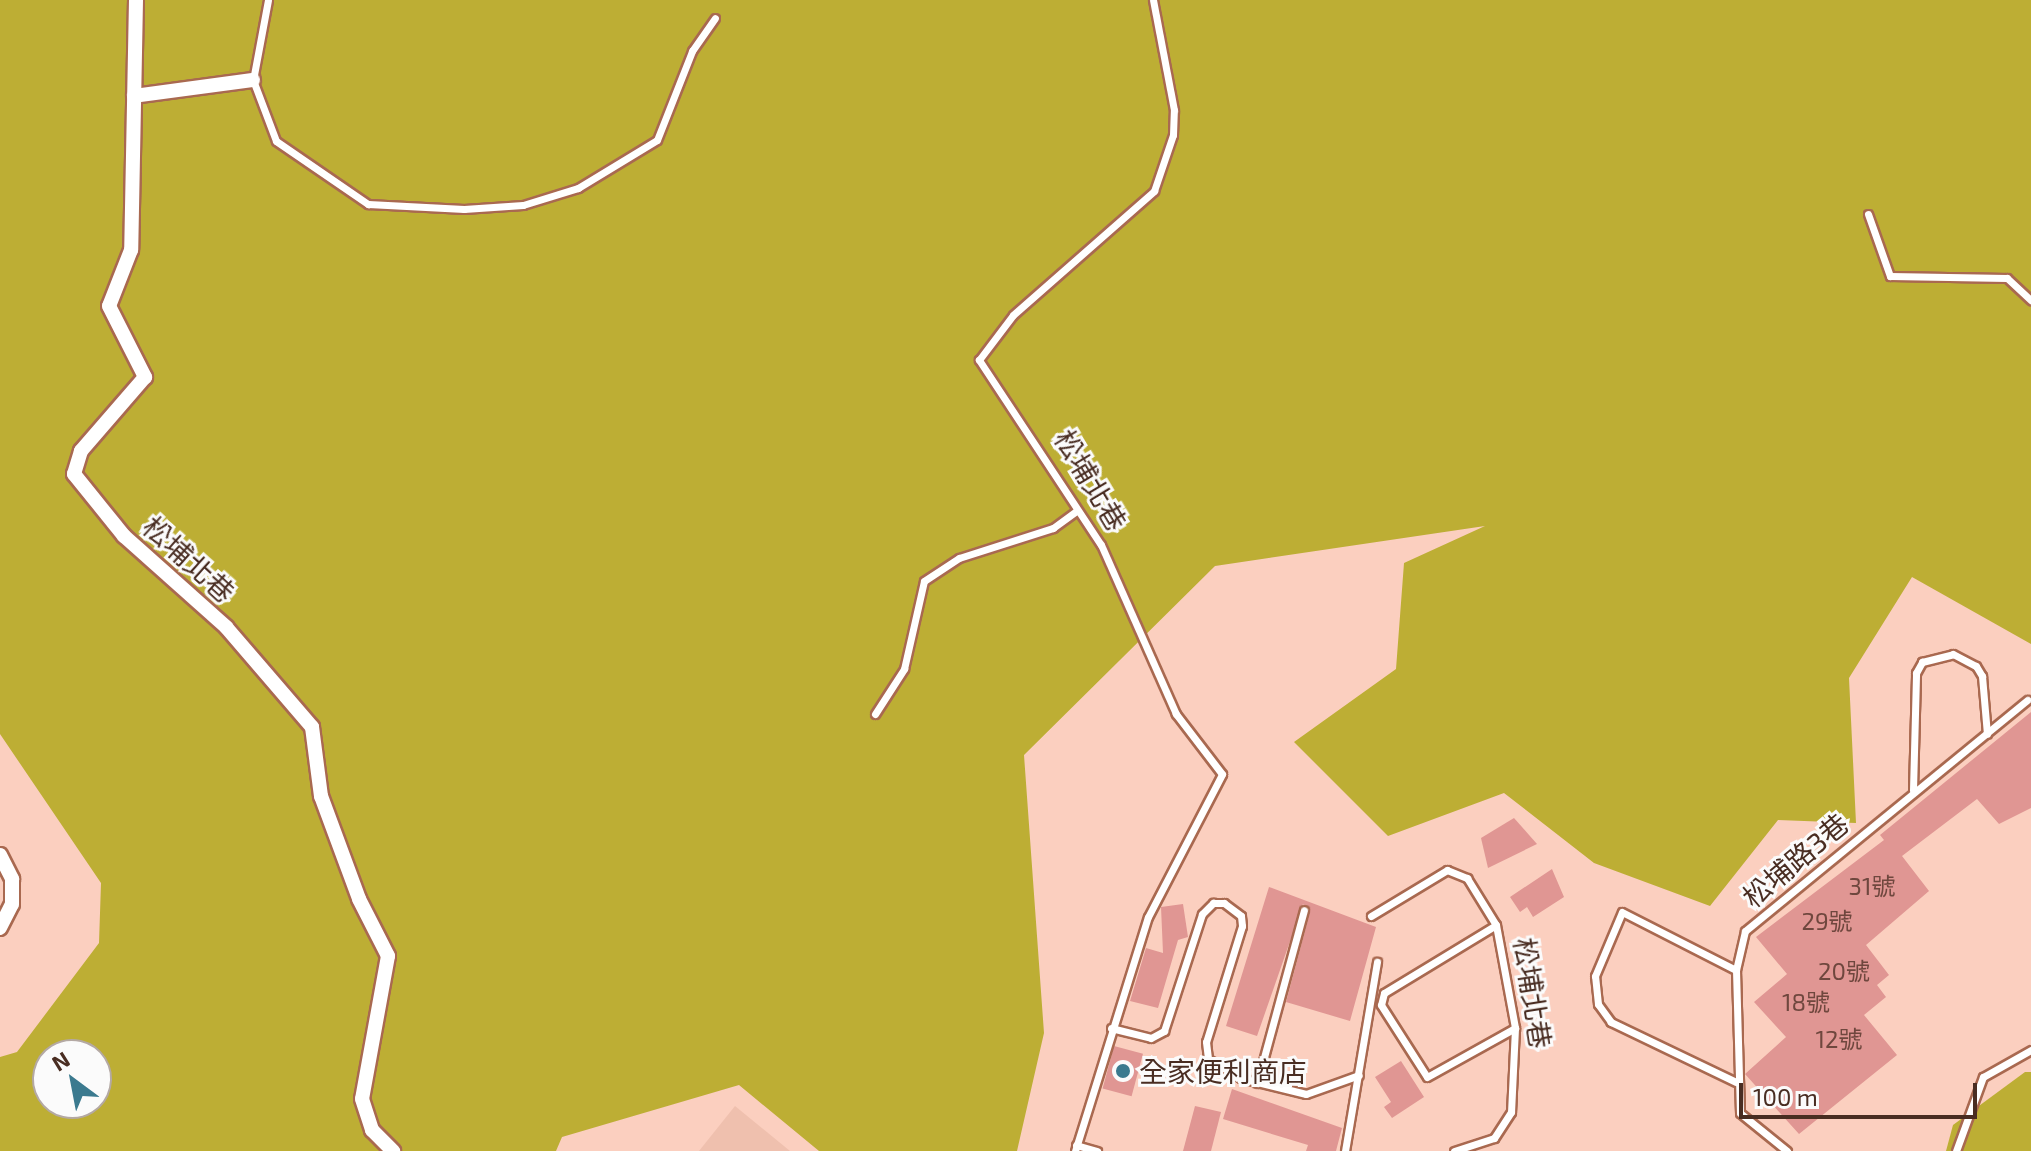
<!DOCTYPE html>
<html>
<head>
<meta charset="utf-8">
<style>
	body { margin:0 }
	#map { position:relative; width:2031px; height:1151px; overflow:hidden; background:#fbcfbf; font-family:"Exo 2","Noto Sans TC",sans-serif }
	div>[style] { position:absolute }
	[style*='--x'] { left:calc(var(--x)*1px); top:calc(var(--y)*1px); width:calc(var(--w)*1px); rotate:calc(var(--a)*1deg) }
	.built>* { inset:0; background:#efc0ae }
	.green>* { inset:0; background:#bdae34 }
	.building>* { inset:0; background:#e09693; transform-origin:0 0 }
	.roads { filter:drop-shadow(2px 0 #a96950) drop-shadow(-2px 0 #a96950) drop-shadow(0 2px #a96950) drop-shadow(0 -2px #a96950) }
	.service>* { height:7px; margin:-3.5px; padding:0 3.5px; transform-origin:3.5px; border-radius:3.5px; background:#fff }
	.minor>* { height:14px; margin:-7px; padding:0 7px; transform-origin:7px; border-radius:7px; background:#fff }
	.dots>* { width:22px; height:22px; translate:-50% -50%; box-sizing:border-box; border:4px solid #fbfbfb; border-radius:50% }
	span { translate:-50% -50%; white-space:nowrap; text-align:center; line-height:1.15; -webkit-text-stroke:6px #fbfbfb; paint-order:stroke }
	.number-label { font-size:24px; color:#6f473e }
	.number-label span { -webkit-text-stroke-width:0 }
	.street-label { font-size:28px; color:#492d22 }
	.poi-label { font-size:28px; color:#492d22 }
	.left { translate:0 -50%; text-align:left }
	.north { position:absolute; left:32px; top:1039px; width:80px; height:80px; box-sizing:border-box; background:#fbfbfb; border:2px solid #b4a9a4; border-radius:50%; rotate:328deg; font-size:22px; font-weight:700; line-height:32px; text-align:center; color:#492d22 }
	.north::after { content:''; display:block; margin:auto; width:28px; height:36px; background:#3b7a8f; clip-path:polygon(50% 0,100% 100%,50% 72%,0 100%) }
	.scale { position:absolute; left:1739px; top:1083px; width:238px; height:36px; box-sizing:border-box; border:4px solid #492d22; border-top:0; padding-left:10px; font-size:24px; line-height:28px; white-space:nowrap; color:#492d22; -webkit-text-stroke:6px #fbfbfb; paint-order:stroke }
</style>
</head>
<body>
<div id="map">
	<div class="built">
		<div style="clip-path:polygon(735px 1106px,790px 1151px,699px 1151px)"></div>
	</div>
	<div class="green">
		<div style="clip-path:polygon(evenodd,0 0,2031px 0,2031px 644px,1912px 577px,1849px 678px,1856px 823px,1778px 820px,1710px 906px,1594px 863px,1504px 793px,1388px 836px,1294px 742px,1396px 669px,1404px 563px,1485px 526px,1215px 566px,1024px 755px,1044px 1033px,1017px 1151px,819px 1151px,739px 1085px,562px 1137px,556px 1151px,0 1151px,0 1057px,17px 1052px,99px 943px,101px 883px,0 734px,0 0,48px 1055px,96px 1055px,96px 1103px,48px 1103px,48px 1055px)"></div>
		<div style="clip-path:polygon(2025px 1072px,2031px 1072px,2031px 1151px,1946px 1151px,1953px 1125px)"></div>
	</div>
	<div class="building">
		<div style="clip-path:polygon(2031px 712px,2031px 808px,1999px 824px,1977px 799px,1902px 856px,1929px 891px,1866px 945px,1889px 975px,1877px 985px,1886px 997px,1864px 1015px,1897px 1055px,1799px 1134px,1745px 1074px,1786px 1037px,1754px 1002px,1787px 974px,1756px 937px,1884px 840px,1880px 835px)"></div>
		<div style="clip-path:polygon(1514px 818px,1537px 844px,1488px 868px,1481px 838px)"></div>
		<div style="clip-path:polygon(1552px 869px,1564px 897px,1533px 917px,1527px 907px,1520px 912px,1510px 897px)"></div>
		<div style="clip-path:polygon(1269px 887px,1376px 927px,1350px 1021px,1286px 1002px,1310px 912px,1303px 904px,1257px 1036px,1226px 1026px)"></div>
		<div style="clip-path:polygon(1183px 904px,1188px 937px,1178px 940px,1158px 1008px,1130px 1001px,1146px 948px,1163px 953px,1161px 907px)"></div>
		<div style="left:1114px;top:1046px;width:30px;height:44px;rotate:15deg"></div>
		<div style="clip-path:polygon(1401px 1061px,1424px 1097px,1392px 1118px,1384px 1107px,1391px 1102px,1375px 1077px)"></div>
		<div style="clip-path:polygon(1232px 1089px,1342px 1128px,1336px 1151px,1306px 1151px,1308px 1145px,1223px 1119px)"></div>
		<div style="clip-path:polygon(1195px 1106px,1221px 1112px,1211px 1151px,1183px 1151px)"></div>
	</div>
	<div class="roads">
		<div class="service">
			<div style="--x:268;--y:0;--w:81;--a:100.6"></div>
			<div style="--x:253;--y:80;--w:65;--a:69.3"></div>
			<div style="--x:276;--y:141;--w:112;--a:34.4"></div>
			<div style="--x:368;--y:204;--w:96;--a:3"></div>
			<div style="--x:464;--y:209;--w:59;--a:-3.9"></div>
			<div style="--x:523;--y:205;--w:58;--a:-17.2"></div>
			<div style="--x:578;--y:188;--w:92;--a:-31.3"></div>
			<div style="--x:657;--y:140;--w:96;--a:-68.5"></div>
			<div style="--x:692;--y:51;--w:40;--a:-55.1"></div>
			<div style="--x:1868;--y:214;--w:66;--a:70.5"></div>
			<div style="--x:1890;--y:276;--w:117;--a:1"></div>
			<div style="--x:2007;--y:278;--w:33;--a:43"></div>
			<div style="--x:875;--y:714;--w:54;--a:-57.2"></div>
			<div style="--x:904;--y:669;--w:90;--a:-77.2"></div>
			<div style="--x:924;--y:581;--w:42;--a:-33.3"></div>
			<div style="--x:959;--y:558;--w:99;--a:-17.7"></div>
			<div style="--x:1053;--y:528;--w:29;--a:-36"></div>
			<div style="--x:1913;--y:790;--w:117;--a:-88.5"></div>
			<div style="--x:1916;--y:673;--w:13;--a:-61"></div>
			<div style="--x:1922;--y:662;--w:32;--a:-14"></div>
			<div style="--x:1953;--y:654;--w:26;--a:28"></div>
			<div style="--x:1976;--y:666;--w:12;--a:59"></div>
			<div style="--x:1982;--y:676;--w:58;--a:85.1"></div>
			<div style="--x:1371;--y:916;--w:89;--a:-31.2"></div>
			<div style="--x:1447;--y:870;--w:22;--a:22"></div>
			<div style="--x:1467;--y:878;--w:55;--a:58.3"></div>
			<div style="--x:1496;--y:925;--w:105;--a:79.5"></div>
			<div style="--x:1515;--y:1028;--w:84;--a:92.7"></div>
			<div style="--x:1511;--y:1112;--w:31;--a:123"></div>
			<div style="--x:1494;--y:1138;--w:42;--a:162"></div>
			<div style="--x:1496;--y:925;--w:131;--a:148.7"></div>
			<div style="--x:1384;--y:993;--w:12;--a:104"></div>
			<div style="--x:1381;--y:1005;--w:85;--a:57.4"></div>
			<div style="--x:1427;--y:1077;--w:101;--a:-29.1"></div>
			<div style="--x:1111;--y:1028;--w:41;--a:14"></div>
			<div style="--x:1151;--y:1038;--w:15;--a:-28"></div>
			<div style="--x:1164;--y:1031;--w:123;--a:-72"></div>
			<div style="--x:1202;--y:914;--w:16;--a:-45"></div>
			<div style="--x:1213;--y:903;--w:11;--a:0"></div>
			<div style="--x:1224;--y:903;--w:21;--a:37"></div>
			<div style="--x:1241;--y:916;--w:10;--a:84"></div>
			<div style="--x:1242;--y:926;--w:121;--a:107.2"></div>
			<div style="--x:1206;--y:1042;--w:17;--a:83"></div>
			<div style="--x:1208;--y:1059;--w:38;--a:30"></div>
			<div style="--x:1241;--y:1078;--w:67;--a:13.8"></div>
			<div style="--x:1306;--y:1094;--w:56;--a:-19.7"></div>
			<div style="--x:1736;--y:1082;--w:139;--a:-154.4"></div>
			<div style="--x:1611;--y:1022;--w:22;--a:-126"></div>
			<div style="--x:1598;--y:1004;--w:28;--a:-96"></div>
			<div style="--x:1595;--y:976;--w:69;--a:-67.1"></div>
			<div style="--x:1622;--y:912;--w:128;--a:27"></div>
			<div style="--x:1257;--y:1083;--w:179;--a:-74.8"></div>
			<div style="--x:1076;--y:1145;--w:22;--a:16"></div>
			<div style="--x:1075;--y:1151;--w:245;--a:-72.7"></div>
			<div style="--x:1148;--y:917;--w:161;--a:-62.6"></div>
			<div style="--x:1222;--y:774;--w:76;--a:-127.5"></div>
			<div style="--x:1176;--y:714;--w:185;--a:-113.9"></div>
			<div style="--x:1101;--y:545;--w:222;--a:-123.4"></div>
			<div style="--x:979;--y:360;--w:56;--a:-52.9"></div>
			<div style="--x:1013;--y:315;--w:188;--a:-41.3"></div>
			<div style="--x:1154;--y:191;--w:59;--a:-71.3"></div>
			<div style="--x:1173;--y:135;--w:25;--a:-88"></div>
			<div style="--x:1174;--y:110;--w:112;--a:-100.8"></div>
			<div style="--x:1345;--y:1151;--w:192;--a:-80.4"></div>
			<div style="--x:1787;--y:1151;--w:60;--a:-141"></div>
			<div style="--x:1740;--y:1113;--w:143;--a:-91.6"></div>
			<div style="--x:1736;--y:970;--w:40;--a:-77"></div>
			<div style="--x:1745;--y:931;--w:365;--a:-39.3"></div>
			<div style="--x:1956;--y:1151;--w:79;--a:-70"></div>
			<div style="--x:1983;--y:1077;--w:55;--a:-29.4"></div>
		</div>
		<div class="minor">
			<div style="--x:136;--y:0;--w:250;--a:91.1"></div>
			<div style="--x:131;--y:250;--w:60;--a:111.4"></div>
			<div style="--x:109;--y:306;--w:80;--a:63.1"></div>
			<div style="--x:145;--y:377;--w:98;--a:130.9"></div>
			<div style="--x:81;--y:451;--w:24;--a:107"></div>
			<div style="--x:74;--y:474;--w:80;--a:51.1"></div>
			<div style="--x:124;--y:536;--w:137;--a:41.7"></div>
			<div style="--x:226;--y:627;--w:132;--a:49.3"></div>
			<div style="--x:312;--y:727;--w:70;--a:82.6"></div>
			<div style="--x:321;--y:796;--w:110;--a:69.7"></div>
			<div style="--x:359;--y:899;--w:64;--a:63"></div>
			<div style="--x:388;--y:956;--w:145;--a:100.3"></div>
			<div style="--x:362;--y:1099;--w:33;--a:72"></div>
			<div style="--x:372;--y:1130;--w:30;--a:45"></div>
			<div style="--x:134;--y:96;--w:120;--a:-7.7"></div>
			<div style="--x:0;--y:855;--w:27;--a:63"></div>
			<div style="--x:12;--y:879;--w:25;--a:90"></div>
			<div style="--x:12;--y:904;--w:27;--a:117"></div>
		</div>
	</div>
	<div class="dots">
		<div style="left:1123px;top:1071px;background:#3b7a8f"></div>
	</div>
	<div class="number-label">
		<span style="left:1872px;top:886px">31號</span>
		<span style="left:1827px;top:921px">29號</span>
		<span style="left:1844px;top:971px">20號</span>
		<span style="left:1806px;top:1002px">18號</span>
		<span style="left:1839px;top:1039px">12號</span>
	</div>
	<div class="street-label">
		<span style="left:1091px;top:480px;rotate:59deg">松埔北巷</span>
		<span style="left:189px;top:559px;rotate:42deg">松埔北巷</span>
		<span style="left:1795px;top:860px;rotate:-40deg">松埔路3巷</span>
		<span style="left:1533px;top:993px;rotate:81deg">松埔北巷</span>
	</div>
	<div class="poi-label">
		<span class="left" style="left:1139px;top:1071px">全家便利商店</span>
	</div>
	<div class="north">N</div>
	<div class="scale">100 m</div>
</div>
</body>
</html>
